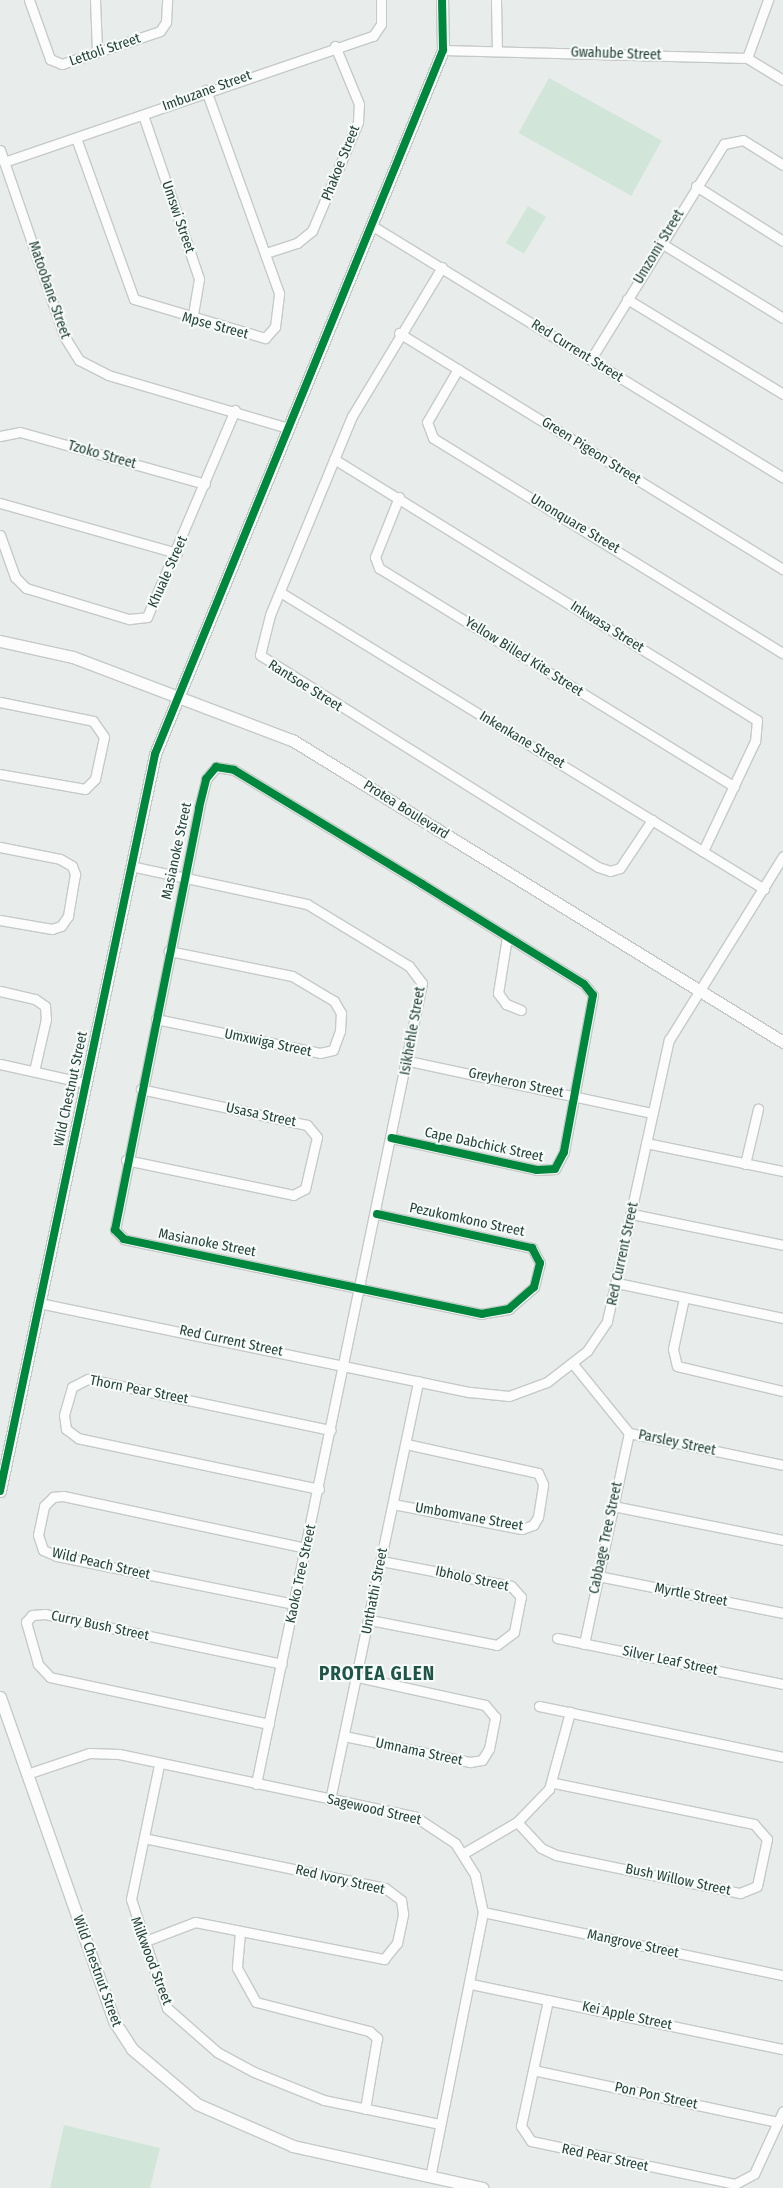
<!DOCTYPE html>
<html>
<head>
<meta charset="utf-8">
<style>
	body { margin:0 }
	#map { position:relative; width:783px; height:2188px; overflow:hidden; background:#e8edeb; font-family:"Fira Sans Condensed",sans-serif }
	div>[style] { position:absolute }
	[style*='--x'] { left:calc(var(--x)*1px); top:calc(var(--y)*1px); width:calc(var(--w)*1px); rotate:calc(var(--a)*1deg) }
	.green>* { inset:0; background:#d1e6d8; transform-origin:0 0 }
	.roads { filter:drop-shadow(1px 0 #c5cac8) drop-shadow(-1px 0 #c5cac8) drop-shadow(0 1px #c5cac8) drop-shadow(0 -1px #c5cac8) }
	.minor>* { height:9px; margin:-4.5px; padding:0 4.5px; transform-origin:4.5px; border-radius:4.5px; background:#fcfcfc }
	.tertiary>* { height:11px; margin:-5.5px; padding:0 5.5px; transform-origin:5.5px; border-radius:5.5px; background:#fcfcfc }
	.cycleway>* { height:8px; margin:-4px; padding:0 4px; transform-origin:4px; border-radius:4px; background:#00873e }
	span { translate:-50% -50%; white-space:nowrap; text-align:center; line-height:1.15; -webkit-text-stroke:4px #f7fbf9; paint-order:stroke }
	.street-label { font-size:14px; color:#24423a }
	.district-label { font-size:19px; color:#1f5548; font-weight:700; letter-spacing:1px }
</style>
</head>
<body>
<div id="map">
	<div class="green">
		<div style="left:549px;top:78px;width:129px;height:63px;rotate:29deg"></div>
		<div style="left:528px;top:206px;width:21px;height:43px;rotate:31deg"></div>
		<div style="clip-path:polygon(64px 2125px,160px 2148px,150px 2188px,50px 2188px)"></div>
	</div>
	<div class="roads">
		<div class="minor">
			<div style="--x:29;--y:0;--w:63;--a:70.4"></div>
			<div style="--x:50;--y:59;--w:13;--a:23"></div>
			<div style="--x:62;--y:64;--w:103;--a:-18.6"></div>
			<div style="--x:160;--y:31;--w:11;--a:-56"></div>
			<div style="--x:166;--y:22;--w:22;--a:-87"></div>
			<div style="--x:95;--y:0;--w:50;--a:87.7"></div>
			<div style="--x:496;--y:0;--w:50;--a:88.9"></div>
			<div style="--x:443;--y:50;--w:304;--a:1.5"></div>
			<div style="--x:747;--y:58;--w:42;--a:31.4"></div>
			<div style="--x:747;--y:58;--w:62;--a:-70.1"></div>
			<div style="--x:143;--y:115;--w:173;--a:71.1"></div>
			<div style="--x:199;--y:279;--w:42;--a:99.7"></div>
			<div style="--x:76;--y:138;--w:171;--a:70.2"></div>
			<div style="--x:134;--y:299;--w:137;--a:16.6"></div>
			<div style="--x:265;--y:338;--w:15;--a:-48"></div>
			<div style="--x:275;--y:327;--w:34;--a:-83"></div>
			<div style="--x:279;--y:293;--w:216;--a:-109.8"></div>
			<div style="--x:0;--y:150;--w:197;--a:71"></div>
			<div style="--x:64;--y:336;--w:28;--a:58"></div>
			<div style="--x:79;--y:360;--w:33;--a:27"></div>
			<div style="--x:108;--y:375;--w:188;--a:16.4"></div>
			<div style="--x:4;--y:162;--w:390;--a:-18.9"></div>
			<div style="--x:373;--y:36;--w:14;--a:-56"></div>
			<div style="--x:381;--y:24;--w:24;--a:-90"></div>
			<div style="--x:696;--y:186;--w:103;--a:32.3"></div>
			<div style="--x:371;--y:225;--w:483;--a:31.5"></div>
			<div style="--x:661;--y:243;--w:143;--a:31.6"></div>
			<div style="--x:266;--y:253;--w:33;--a:-18"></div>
			<div style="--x:297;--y:243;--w:19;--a:-39"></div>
			<div style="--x:312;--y:231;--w:118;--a:-67.1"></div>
			<div style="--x:358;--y:122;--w:18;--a:-87"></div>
			<div style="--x:359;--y:104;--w:63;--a:-112.5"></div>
			<div style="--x:442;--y:267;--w:174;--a:121.1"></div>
			<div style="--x:352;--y:416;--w:215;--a:112.4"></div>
			<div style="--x:270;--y:615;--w:41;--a:104"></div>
			<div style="--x:260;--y:655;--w:399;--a:32.1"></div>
			<div style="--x:598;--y:867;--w:13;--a:18"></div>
			<div style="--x:610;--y:871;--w:10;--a:-17"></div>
			<div style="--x:620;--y:868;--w:58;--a:-56.3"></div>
			<div style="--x:627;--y:299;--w:183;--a:31.3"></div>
			<div style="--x:399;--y:333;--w:451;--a:31.6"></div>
			<div style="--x:591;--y:359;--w:253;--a:-58.3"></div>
			<div style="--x:724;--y:144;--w:19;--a:-12"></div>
			<div style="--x:743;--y:140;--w:47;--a:32"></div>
			<div style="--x:458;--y:369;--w:61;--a:120.3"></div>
			<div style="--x:427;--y:422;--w:17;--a:69"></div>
			<div style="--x:433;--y:438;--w:411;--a:31.6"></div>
			<div style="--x:0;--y:436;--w:20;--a:-11"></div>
			<div style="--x:20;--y:432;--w:192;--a:15.7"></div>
			<div style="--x:334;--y:459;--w:497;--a:31.7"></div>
			<div style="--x:757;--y:720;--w:21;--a:95"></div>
			<div style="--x:755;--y:741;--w:122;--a:115.3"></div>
			<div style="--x:399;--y:497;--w:65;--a:111.8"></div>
			<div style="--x:375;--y:557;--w:12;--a:70"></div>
			<div style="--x:379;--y:568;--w:417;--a:31.6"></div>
			<div style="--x:0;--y:503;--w:184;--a:15.8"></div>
			<div style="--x:0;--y:535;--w:45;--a:70.3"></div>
			<div style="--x:15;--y:577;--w:16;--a:45"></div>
			<div style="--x:26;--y:588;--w:108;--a:16.8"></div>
			<div style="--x:129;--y:619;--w:18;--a:-6"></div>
			<div style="--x:147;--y:617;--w:225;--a:-67"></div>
			<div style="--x:280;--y:592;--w:568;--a:31.53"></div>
			<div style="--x:0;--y:702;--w:95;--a:11.5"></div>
			<div style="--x:93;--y:721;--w:19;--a:55"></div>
			<div style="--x:104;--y:737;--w:43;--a:102.1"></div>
			<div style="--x:95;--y:779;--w:14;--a:135"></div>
			<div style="--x:85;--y:789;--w:86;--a:-170"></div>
			<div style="--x:0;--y:847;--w:61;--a:11.3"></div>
			<div style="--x:60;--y:859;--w:14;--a:30"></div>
			<div style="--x:72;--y:866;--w:9;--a:69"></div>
			<div style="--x:75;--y:874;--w:43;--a:99.5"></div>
			<div style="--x:68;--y:916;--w:12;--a:125"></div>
			<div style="--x:61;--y:926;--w:9;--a:162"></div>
			<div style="--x:52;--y:929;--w:53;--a:-170.2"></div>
			<div style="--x:131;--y:866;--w:180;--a:12.2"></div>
			<div style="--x:307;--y:904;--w:119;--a:31.3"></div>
			<div style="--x:409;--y:966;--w:21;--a:53"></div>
			<div style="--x:422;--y:983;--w:818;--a:101.71"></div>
			<div style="--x:507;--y:937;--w:57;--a:99.1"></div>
			<div style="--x:498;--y:993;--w:14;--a:54"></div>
			<div style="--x:506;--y:1004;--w:16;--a:22"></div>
			<div style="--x:0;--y:991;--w:36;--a:13"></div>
			<div style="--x:35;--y:999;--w:12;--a:35"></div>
			<div style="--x:45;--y:1006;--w:13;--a:86"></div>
			<div style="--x:46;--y:1019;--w:53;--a:103"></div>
			<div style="--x:156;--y:1019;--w:167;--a:11.7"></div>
			<div style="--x:320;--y:1053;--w:13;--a:-13"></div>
			<div style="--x:333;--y:1050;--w:20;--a:-70"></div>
			<div style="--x:340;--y:1031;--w:18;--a:-87"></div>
			<div style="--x:341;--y:1013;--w:14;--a:-120"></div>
			<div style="--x:334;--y:1001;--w:49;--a:-149.2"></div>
			<div style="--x:292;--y:976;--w:126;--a:-168.5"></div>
			<div style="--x:409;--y:1061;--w:249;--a:12.1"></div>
			<div style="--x:0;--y:1064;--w:88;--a:12.5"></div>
			<div style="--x:646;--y:1143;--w:140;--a:11.6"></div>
			<div style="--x:126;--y:1160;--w:171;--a:11.8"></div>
			<div style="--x:293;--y:1195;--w:13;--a:-27"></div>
			<div style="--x:305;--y:1189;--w:53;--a:-77"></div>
			<div style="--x:317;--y:1137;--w:16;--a:-130"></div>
			<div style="--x:307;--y:1125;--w:170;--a:-167.8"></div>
			<div style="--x:745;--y:1164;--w:57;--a:-76.7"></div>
			<div style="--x:377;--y:1214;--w:159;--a:12.4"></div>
			<div style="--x:532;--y:1248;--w:17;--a:62"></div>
			<div style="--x:540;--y:1263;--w:25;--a:104"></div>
			<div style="--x:534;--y:1287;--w:33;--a:139"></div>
			<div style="--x:509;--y:1309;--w:27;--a:170"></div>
			<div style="--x:482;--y:1314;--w:366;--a:-168.2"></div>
			<div style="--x:124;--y:1239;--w:13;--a:-135"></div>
			<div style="--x:115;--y:1230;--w:430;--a:-78.7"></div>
			<div style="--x:199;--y:808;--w:30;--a:-76"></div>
			<div style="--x:206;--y:779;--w:16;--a:-50"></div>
			<div style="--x:216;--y:767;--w:18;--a:9"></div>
			<div style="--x:234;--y:770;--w:220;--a:31.2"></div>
			<div style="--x:422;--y:884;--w:190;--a:31.7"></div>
			<div style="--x:584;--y:984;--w:14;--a:51"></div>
			<div style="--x:593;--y:995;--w:160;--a:100.5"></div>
			<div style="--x:564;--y:1152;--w:19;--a:118"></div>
			<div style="--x:555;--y:1169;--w:18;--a:177"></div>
			<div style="--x:537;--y:1170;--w:149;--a:-167.6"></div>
			<div style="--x:632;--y:1214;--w:154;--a:11.6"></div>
			<div style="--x:617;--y:1283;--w:170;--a:11.9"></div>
			<div style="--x:684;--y:1298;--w:52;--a:102.2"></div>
			<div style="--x:673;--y:1349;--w:17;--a:77"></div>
			<div style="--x:677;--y:1366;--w:109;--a:13.3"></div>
			<div style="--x:39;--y:1303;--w:440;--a:11.7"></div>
			<div style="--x:470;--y:1392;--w:39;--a:6"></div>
			<div style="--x:509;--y:1396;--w:40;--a:-20.2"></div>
			<div style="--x:547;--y:1382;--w:51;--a:-37.8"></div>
			<div style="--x:587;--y:1351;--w:36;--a:-56"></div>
			<div style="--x:607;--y:1321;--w:288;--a:-77.6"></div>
			<div style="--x:669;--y:1040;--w:216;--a:-58.2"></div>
			<div style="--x:573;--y:1364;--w:89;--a:50.9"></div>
			<div style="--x:629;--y:1433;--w:157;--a:11.7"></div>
			<div style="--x:319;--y:1489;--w:246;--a:-168.1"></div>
			<div style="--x:78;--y:1438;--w:15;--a:-143"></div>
			<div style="--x:66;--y:1429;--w:14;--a:-98"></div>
			<div style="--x:64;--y:1415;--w:29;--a:-74"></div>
			<div style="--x:72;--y:1387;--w:18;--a:-27"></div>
			<div style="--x:88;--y:1379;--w:248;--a:11.9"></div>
			<div style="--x:393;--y:1504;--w:131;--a:11"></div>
			<div style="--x:522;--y:1529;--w:12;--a:-20"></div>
			<div style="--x:533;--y:1525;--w:9;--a:-58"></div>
			<div style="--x:538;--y:1517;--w:33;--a:-81"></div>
			<div style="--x:543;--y:1484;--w:12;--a:-114"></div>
			<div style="--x:538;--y:1473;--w:135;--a:-167.6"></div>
			<div style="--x:613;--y:1506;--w:173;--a:11.3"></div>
			<div style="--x:598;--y:1576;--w:189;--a:11.3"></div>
			<div style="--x:294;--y:1604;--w:242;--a:-168.6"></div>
			<div style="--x:57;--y:1556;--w:15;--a:-157"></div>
			<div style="--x:43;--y:1550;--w:16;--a:-108"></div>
			<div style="--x:38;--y:1535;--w:30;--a:-78"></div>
			<div style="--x:44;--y:1506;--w:13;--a:-45"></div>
			<div style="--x:53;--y:1497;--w:10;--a:-6"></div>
			<div style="--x:63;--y:1496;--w:249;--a:12.1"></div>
			<div style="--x:370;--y:1620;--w:129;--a:11.1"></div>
			<div style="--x:497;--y:1645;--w:21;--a:-37"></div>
			<div style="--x:514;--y:1632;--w:36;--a:-79"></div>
			<div style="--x:521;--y:1597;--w:15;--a:-132"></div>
			<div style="--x:511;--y:1586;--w:132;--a:-169.1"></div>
			<div style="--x:557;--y:1638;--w:231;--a:11.5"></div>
			<div style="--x:584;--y:1644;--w:216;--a:-78"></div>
			<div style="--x:539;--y:1706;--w:249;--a:11.8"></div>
			<div style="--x:269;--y:1724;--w:224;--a:-167.9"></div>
			<div style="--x:50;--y:1677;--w:18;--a:-133"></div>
			<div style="--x:38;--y:1664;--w:44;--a:-105.9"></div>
			<div style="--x:26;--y:1622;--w:9;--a:-49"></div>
			<div style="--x:32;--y:1615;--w:13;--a:-4"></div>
			<div style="--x:45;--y:1614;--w:242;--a:11.9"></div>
			<div style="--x:344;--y:1736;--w:129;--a:11.7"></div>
			<div style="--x:470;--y:1762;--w:12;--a:-9"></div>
			<div style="--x:482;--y:1760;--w:13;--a:-58"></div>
			<div style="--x:489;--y:1749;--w:33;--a:-79"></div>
			<div style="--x:495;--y:1717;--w:16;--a:-130"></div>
			<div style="--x:485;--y:1705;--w:130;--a:-167.6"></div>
			<div style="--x:159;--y:1765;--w:137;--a:101.8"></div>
			<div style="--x:131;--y:1899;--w:115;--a:71.7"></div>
			<div style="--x:167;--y:2008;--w:67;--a:41.3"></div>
			<div style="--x:217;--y:2052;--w:42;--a:28.4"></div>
			<div style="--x:254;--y:2072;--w:75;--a:21.8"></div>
			<div style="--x:324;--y:2100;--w:118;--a:11.7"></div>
			<div style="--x:27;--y:1774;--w:65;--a:-18.7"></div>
			<div style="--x:89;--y:1753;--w:30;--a:2"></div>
			<div style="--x:119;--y:1754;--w:301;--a:11.9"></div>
			<div style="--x:414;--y:1816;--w:49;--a:33.4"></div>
			<div style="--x:455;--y:1843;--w:38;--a:58"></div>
			<div style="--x:475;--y:1875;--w:38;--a:78"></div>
			<div style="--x:483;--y:1912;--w:270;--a:101.3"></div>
			<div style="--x:330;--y:1800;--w:428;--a:-78.1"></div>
			<div style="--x:517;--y:1822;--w:35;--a:47"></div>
			<div style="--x:541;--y:1848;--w:17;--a:25"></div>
			<div style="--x:556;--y:1855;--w:188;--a:11.7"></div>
			<div style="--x:740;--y:1893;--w:18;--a:-22"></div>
			<div style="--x:757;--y:1886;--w:48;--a:-78"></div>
			<div style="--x:767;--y:1839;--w:20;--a:-131"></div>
			<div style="--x:754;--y:1824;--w:204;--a:-168.4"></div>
			<div style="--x:464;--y:1853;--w:61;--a:-30.3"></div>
			<div style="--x:517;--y:1822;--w:46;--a:-45.9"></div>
			<div style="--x:549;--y:1789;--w:80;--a:-74.7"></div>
			<div style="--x:483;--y:1912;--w:307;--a:11.9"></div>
			<div style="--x:240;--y:1932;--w:36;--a:95"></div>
			<div style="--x:237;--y:1968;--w:39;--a:61"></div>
			<div style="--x:256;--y:2002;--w:117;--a:14.4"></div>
			<div style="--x:369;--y:2031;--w:11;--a:41"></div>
			<div style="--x:377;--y:2038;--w:72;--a:99.6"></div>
			<div style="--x:143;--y:1942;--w:56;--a:-21"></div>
			<div style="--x:195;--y:1922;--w:193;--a:11.1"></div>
			<div style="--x:384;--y:1959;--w:21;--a:-51"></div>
			<div style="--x:397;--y:1943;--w:30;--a:-78"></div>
			<div style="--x:403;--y:1914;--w:14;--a:-98"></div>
			<div style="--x:401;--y:1900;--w:20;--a:-143"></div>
			<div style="--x:385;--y:1888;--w:246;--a:-168.3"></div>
			<div style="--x:471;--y:1984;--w:319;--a:11.8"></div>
			<div style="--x:548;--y:2000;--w:129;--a:102.1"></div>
			<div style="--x:521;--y:2126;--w:18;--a:56"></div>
			<div style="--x:531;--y:2141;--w:208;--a:11.9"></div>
			<div style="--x:735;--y:2184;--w:21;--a:-28"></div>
			<div style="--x:754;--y:2174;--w:69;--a:-65.3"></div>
			<div style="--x:533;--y:2070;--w:250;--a:12"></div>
		</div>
		<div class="tertiary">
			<div style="--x:0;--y:641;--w:75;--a:12.4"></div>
			<div style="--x:73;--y:657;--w:234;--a:20.8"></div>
			<div style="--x:292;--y:740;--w:576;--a:31.59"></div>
			<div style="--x:0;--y:1491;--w:753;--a:-78.12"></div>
			<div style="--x:155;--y:754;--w:761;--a:-67.75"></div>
			<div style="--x:443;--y:50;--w:50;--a:-91.1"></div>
			<div style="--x:0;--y:1697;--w:343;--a:70.6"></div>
			<div style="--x:114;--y:2021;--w:33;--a:57"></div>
			<div style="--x:132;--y:2049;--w:85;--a:40.2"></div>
			<div style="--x:197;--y:2104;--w:105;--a:23.6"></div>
			<div style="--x:293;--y:2146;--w:194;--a:12.5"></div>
		</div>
	</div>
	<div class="cycleway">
		<div style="--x:377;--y:1214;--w:159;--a:12.4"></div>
		<div style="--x:532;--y:1248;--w:17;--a:62"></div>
		<div style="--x:540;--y:1263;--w:25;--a:104"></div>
		<div style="--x:534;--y:1287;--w:33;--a:139"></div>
		<div style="--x:509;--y:1309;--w:27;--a:170"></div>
		<div style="--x:482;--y:1314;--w:366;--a:-168.2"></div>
		<div style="--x:124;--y:1239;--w:13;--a:-135"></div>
		<div style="--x:115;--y:1230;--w:430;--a:-78.7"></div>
		<div style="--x:199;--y:808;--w:30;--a:-76"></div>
		<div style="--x:206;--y:779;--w:16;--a:-50"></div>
		<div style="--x:216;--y:767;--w:18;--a:9"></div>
		<div style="--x:234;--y:770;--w:220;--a:31.2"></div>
		<div style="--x:422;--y:884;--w:190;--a:31.7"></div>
		<div style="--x:584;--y:984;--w:14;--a:51"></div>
		<div style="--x:593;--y:995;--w:160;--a:100.5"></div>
		<div style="--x:564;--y:1152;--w:19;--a:118"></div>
		<div style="--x:555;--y:1169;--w:18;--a:177"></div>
		<div style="--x:537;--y:1170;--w:149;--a:-167.6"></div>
		<div style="--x:0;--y:1491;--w:753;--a:-78.12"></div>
		<div style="--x:155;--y:754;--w:761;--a:-67.75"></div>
		<div style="--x:443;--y:50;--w:50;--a:-91.1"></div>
	</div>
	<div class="street-label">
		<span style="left:105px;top:50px;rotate:-19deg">Lettoli Street</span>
		<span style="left:616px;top:54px;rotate:2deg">Gwahube Street</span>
		<span style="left:207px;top:91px;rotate:-20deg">Imbuzane Street</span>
		<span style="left:341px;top:163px;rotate:-68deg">Phakoe Street</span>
		<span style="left:178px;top:217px;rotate:71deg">Umswi Street</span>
		<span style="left:659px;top:247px;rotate:-59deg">Umzomi Street</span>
		<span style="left:49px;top:290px;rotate:71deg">Matoobane Street</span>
		<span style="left:215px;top:326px;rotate:15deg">Mpse Street</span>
		<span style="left:577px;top:351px;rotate:32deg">Red Current Street</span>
		<span style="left:591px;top:451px;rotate:32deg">Green Pigeon Street</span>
		<span style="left:102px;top:455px;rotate:16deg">Tzoko Street</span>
		<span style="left:575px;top:524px;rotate:31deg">Unonquare Street</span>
		<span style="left:168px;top:572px;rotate:-66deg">Khuale Street</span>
		<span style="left:607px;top:627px;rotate:32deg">Inkwasa Street</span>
		<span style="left:524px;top:657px;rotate:32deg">Yellow Billed Kite Street</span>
		<span style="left:305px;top:686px;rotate:32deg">Rantsoe Street</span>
		<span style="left:522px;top:740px;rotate:31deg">Inkenkane Street</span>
		<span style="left:406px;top:810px;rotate:32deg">Protea Boulevard</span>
		<span style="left:177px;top:851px;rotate:-78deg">Masianoke Street</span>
		<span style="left:413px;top:1031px;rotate:-80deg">Isikhehle Street</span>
		<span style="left:268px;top:1043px;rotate:12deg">Umxwiga Street</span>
		<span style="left:516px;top:1083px;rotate:12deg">Greyheron Street</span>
		<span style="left:71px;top:1089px;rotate:-78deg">Wild Chestnut Street</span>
		<span style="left:261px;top:1115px;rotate:12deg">Usasa Street</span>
		<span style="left:484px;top:1145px;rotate:12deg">Cape Dabchick Street</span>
		<span style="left:467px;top:1220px;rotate:12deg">Pezukomkono Street</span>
		<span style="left:207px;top:1243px;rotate:11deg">Masianoke Street</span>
		<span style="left:623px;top:1254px;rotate:-78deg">Red Current Street</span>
		<span style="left:231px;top:1341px;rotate:12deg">Red Current Street</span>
		<span style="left:139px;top:1390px;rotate:11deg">Thorn Pear Street</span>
		<span style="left:677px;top:1443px;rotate:12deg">Parsley Street</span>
		<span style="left:469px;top:1517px;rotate:10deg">Umbomvane Street</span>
		<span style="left:606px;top:1538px;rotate:-78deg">Cabbage Tree Street</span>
		<span style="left:101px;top:1564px;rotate:13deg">Wild Peach Street</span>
		<span style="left:301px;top:1574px;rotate:-78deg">Kaoko Tree Street</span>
		<span style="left:472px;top:1579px;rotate:12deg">Ibholo Street</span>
		<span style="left:375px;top:1591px;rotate:-79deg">Unthathi Street</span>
		<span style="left:691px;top:1595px;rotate:11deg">Myrtle Street</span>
		<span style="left:100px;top:1626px;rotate:12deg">Curry Bush Street</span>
		<span style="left:670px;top:1661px;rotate:12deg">Silver Leaf Street</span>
		<span style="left:419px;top:1752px;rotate:12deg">Umnama Street</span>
		<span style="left:374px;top:1810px;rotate:13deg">Sagewood Street</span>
		<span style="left:340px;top:1880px;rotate:13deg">Red Ivory Street</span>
		<span style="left:678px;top:1880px;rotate:12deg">Bush Willow Street</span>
		<span style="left:633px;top:1944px;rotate:12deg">Mangrove Street</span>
		<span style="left:151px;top:1961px;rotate:69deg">Milkwood Street</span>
		<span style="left:97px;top:1971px;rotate:70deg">Wild Chestnut Street</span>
		<span style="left:627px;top:2016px;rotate:12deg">Kei Apple Street</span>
		<span style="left:656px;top:2096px;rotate:12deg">Pon Pon Street</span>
		<span style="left:605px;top:2158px;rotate:12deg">Red Pear Street</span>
	</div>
	<div class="district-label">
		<span style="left:377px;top:1674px">PROTEA GLEN</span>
	</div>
</div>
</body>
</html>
